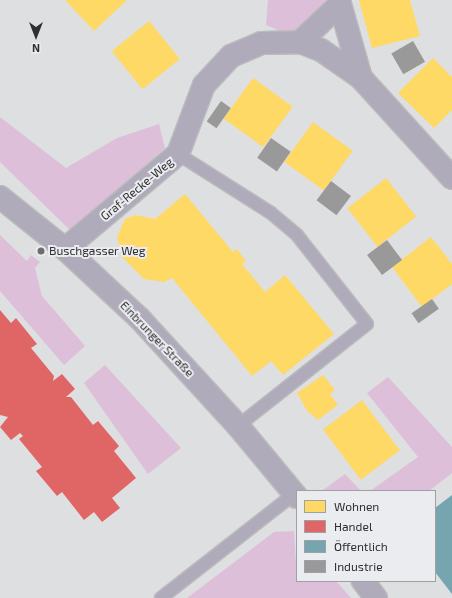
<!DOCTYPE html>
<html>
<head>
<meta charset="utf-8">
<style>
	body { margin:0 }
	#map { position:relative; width:452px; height:598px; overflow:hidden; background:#dedfe1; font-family:"Exo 2",sans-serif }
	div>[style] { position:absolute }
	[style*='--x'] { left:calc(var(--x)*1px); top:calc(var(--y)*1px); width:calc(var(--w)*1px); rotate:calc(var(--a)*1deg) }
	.green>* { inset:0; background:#debfd9 }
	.homes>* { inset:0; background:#ffd966; transform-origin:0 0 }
	.shops>* { inset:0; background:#e06666 }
	.public>* { inset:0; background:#76a5af }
	.industry>* { inset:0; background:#999; transform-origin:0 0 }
	.roads { filter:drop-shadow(1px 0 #bcbcbd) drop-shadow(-1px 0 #bcbcbd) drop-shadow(0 1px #bcbcbd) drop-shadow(0 -1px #bcbcbd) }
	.service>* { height:12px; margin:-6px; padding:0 6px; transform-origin:6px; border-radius:6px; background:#b0abba }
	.minor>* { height:22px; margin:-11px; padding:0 11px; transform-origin:11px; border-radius:11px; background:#b0abba }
	.tertiary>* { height:22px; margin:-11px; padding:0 11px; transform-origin:11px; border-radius:11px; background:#b0abba }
	.dots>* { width:11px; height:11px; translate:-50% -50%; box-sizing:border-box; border:2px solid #eaecef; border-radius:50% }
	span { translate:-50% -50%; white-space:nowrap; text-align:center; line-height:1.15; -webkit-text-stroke:4px #eaecef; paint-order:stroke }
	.street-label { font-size:12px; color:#2f2f30 }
	.poi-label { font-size:12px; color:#2f2f30 }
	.left { translate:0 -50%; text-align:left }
	.legend { position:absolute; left:296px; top:490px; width:140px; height:92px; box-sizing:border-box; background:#eaecef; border:1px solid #9fa0a3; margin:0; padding:5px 7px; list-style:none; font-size:12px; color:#2f2f30 }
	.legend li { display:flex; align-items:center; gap:8px; height:20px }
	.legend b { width:20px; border:1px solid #9fa0a3 }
	.north { position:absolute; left:16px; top:16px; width:40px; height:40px; -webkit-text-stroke:3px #eaecef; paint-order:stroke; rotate:180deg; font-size:11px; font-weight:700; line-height:16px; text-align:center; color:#2f2f30 }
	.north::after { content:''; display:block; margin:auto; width:14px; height:18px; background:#2f2f30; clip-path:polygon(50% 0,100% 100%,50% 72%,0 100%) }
</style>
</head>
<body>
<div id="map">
	<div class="green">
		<div style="clip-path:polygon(268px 0,326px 0,324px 7px,301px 29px,283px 32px,266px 25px)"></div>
		<div style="clip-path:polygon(0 117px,66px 168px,117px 138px,159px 124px,165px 148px,71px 231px,0 162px)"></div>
		<div style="clip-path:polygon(0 235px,27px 261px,31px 255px,40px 262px,35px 268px,42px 296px,85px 346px,64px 365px,0 291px)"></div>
		<div style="clip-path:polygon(105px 365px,181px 448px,148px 474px,84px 383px)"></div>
		<div style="clip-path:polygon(388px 377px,452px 447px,452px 473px,429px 491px,370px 491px,418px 457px,367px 393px)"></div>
		<div style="clip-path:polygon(345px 474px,361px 491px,323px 490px)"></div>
		<div style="clip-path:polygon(294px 531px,297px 581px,336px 581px,351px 598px,187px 598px,274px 532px)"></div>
	</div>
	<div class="homes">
		<div style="clip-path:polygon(65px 0,127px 0,94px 31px)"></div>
		<div style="clip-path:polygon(359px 0,410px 0,420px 36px,372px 48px)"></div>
		<div style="left:149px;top:21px;width:49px;height:48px;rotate:51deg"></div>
		<div style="clip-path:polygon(433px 58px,452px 77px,452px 110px,434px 128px,398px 93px)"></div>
		<div style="left:253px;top:78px;width:49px;height:50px;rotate:36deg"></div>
		<div style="left:313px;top:122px;width:49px;height:49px;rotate:36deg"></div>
		<div style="left:386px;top:178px;width:49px;height:49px;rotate:52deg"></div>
		<div style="clip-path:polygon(185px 194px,233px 252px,237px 249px,246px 261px,242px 264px,265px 292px,285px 275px,334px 334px,283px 375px,271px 361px,252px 376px,172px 278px,164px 282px,144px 279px,122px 257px,117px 237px,125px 219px,135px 215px,155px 219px)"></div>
		<div style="clip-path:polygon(431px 237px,452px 264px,452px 284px,422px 307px,392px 267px)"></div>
		<div style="clip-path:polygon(323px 375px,335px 390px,330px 394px,338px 405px,318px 420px,307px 411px,297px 393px)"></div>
		<div style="left:362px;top:400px;width:63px;height:49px;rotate:53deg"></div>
	</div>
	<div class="shops">
		<div style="clip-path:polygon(0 310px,11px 323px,16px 318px,37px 344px,31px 348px,54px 376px,53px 381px,62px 374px,75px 389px,66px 397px,71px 397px,93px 425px,98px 421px,119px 446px,114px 451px,136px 478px,112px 498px,120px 508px,102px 522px,94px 512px,84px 520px,62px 492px,57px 496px,36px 471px,42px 467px,19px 439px,23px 436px,20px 433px,11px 440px,0 427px,8px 417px,0 415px)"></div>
	</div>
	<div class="public">
		<div style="clip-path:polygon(452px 495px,452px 594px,435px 572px,435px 508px)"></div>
	</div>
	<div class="industry">
		<div style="left:413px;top:41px;width:24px;height:25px;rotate:60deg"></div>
		<div style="left:221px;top:101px;width:12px;height:25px;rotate:35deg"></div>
		<div style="left:271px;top:138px;width:24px;height:24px;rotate:35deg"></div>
		<div style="left:331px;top:181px;width:25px;height:24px;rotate:37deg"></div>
		<div style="left:387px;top:240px;width:25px;height:25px;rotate:53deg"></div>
		<div style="left:432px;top:299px;width:12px;height:25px;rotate:55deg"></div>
	</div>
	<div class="roads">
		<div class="service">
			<div style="--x:178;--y:154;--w:110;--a:32.4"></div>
			<div style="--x:271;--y:213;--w:34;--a:40"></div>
			<div style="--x:297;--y:235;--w:113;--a:51.8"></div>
			<div style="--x:367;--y:324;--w:164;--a:141.7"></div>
			<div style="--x:161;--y:598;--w:169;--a:-38"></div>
		</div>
		<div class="minor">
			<div style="--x:340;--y:4;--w:77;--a:74.2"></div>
			<div style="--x:300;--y:42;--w:55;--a:-43.5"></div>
			<div style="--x:340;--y:4;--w:4;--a:-104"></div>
			<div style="--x:65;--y:249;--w:148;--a:-40.1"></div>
			<div style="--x:178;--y:154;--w:74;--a:-69.4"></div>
			<div style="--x:204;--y:85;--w:40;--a:-47"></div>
			<div style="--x:231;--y:56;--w:33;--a:-23"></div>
			<div style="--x:261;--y:43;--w:39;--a:-1"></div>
			<div style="--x:300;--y:42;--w:22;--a:21"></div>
			<div style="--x:321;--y:50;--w:49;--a:35"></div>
			<div style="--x:361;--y:78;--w:135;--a:47.7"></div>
		</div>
		<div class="tertiary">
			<div style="--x:0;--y:197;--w:83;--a:38.7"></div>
			<div style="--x:65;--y:249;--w:103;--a:43"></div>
			<div style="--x:140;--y:319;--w:145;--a:47.5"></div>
			<div style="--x:238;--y:426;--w:92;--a:50.3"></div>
			<div style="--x:363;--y:581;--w:21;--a:53"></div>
		</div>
	</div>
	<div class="dots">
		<div style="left:41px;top:251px;background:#6c6d6e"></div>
	</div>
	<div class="street-label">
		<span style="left:137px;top:189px;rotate:-40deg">Graf-Recke-Weg</span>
		<span style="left:157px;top:339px;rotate:46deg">Einbrunger Straße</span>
	</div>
	<div class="poi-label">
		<span class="left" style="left:49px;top:251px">Buschgasser Weg</span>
	</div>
	<ul class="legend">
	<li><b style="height:11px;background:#ffd966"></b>Wohnen</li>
	<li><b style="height:11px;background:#e06666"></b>Handel</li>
	<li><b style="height:11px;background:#76a5af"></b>Öffentlich</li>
	<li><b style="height:11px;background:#999"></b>Industrie</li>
	</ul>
	<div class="north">N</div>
</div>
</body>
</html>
